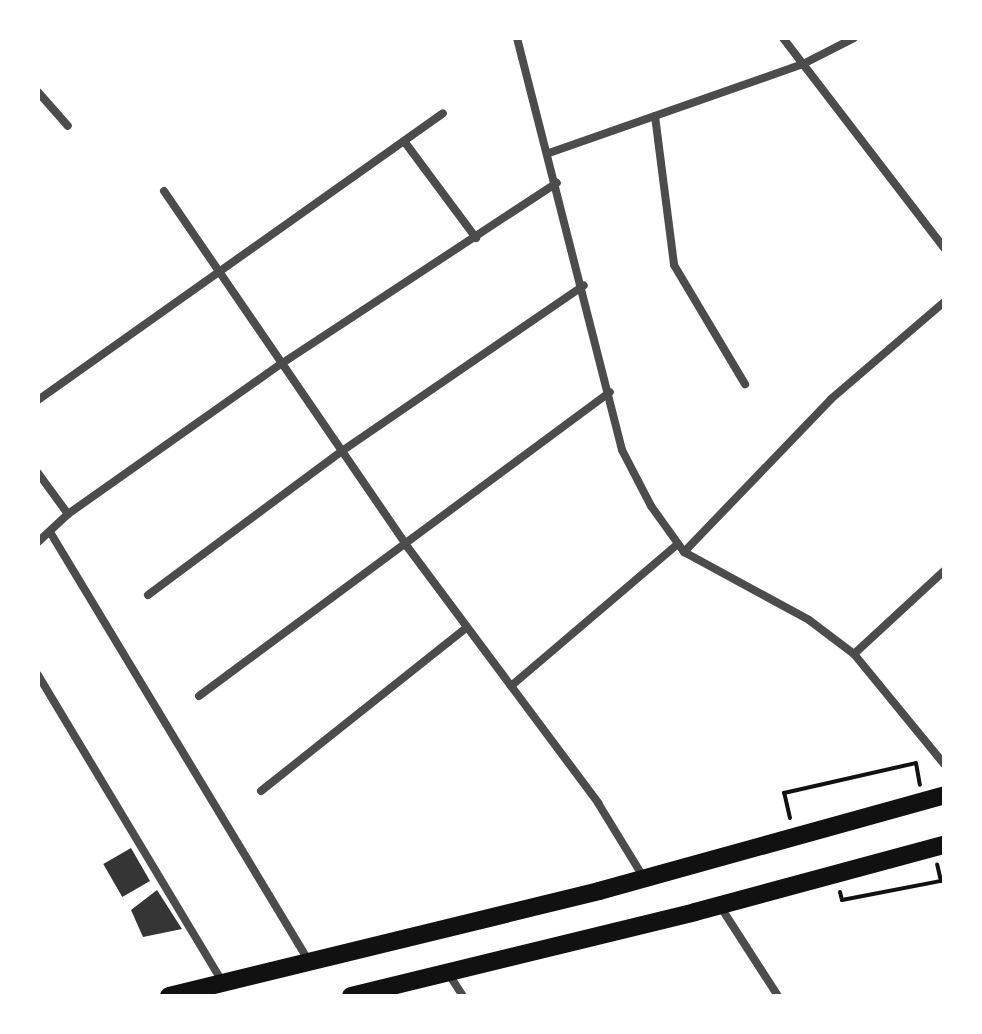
<!DOCTYPE html>
<html>
<head>
<meta charset="utf-8">
<style>
	body { margin:0 }
	#map { position:relative; width:982px; height:1034px; overflow:hidden; background:#fff; font-family:"Nunito Sans",sans-serif }
	div>[style] { position:absolute }
	[style*='--x'] { left:calc(var(--x)*1px); top:calc(var(--y)*1px); width:calc(var(--w)*1px); rotate:calc(var(--a)*1deg) }
	.building>* { inset:0; background:#353535; transform-origin:0 0 }
	.path>* { height:4px; margin:-2px; padding:0 2px; transform-origin:2px; border-radius:2px; background:#111 }
	.minor>* { height:8px; margin:-4px; padding:0 4px; transform-origin:4px; border-radius:4px; background:#4c4c4c }
	.trunk>* { height:18px; margin:-9px; padding:0 9px; transform-origin:9px; border-radius:9px; background:#111 }
	span { translate:-50% -50%; white-space:nowrap; text-align:center; line-height:1.15; -webkit-text-stroke:6px #fff; paint-order:stroke }
	.frame { position:absolute; inset:0; border:40px solid #fff; pointer-events:none }
</style>
</head>
<body>
<div id="map">
	<div class="building">
		<div style="left:131px;top:848px;width:38px;height:32px;rotate:60deg"></div>
		<div style="clip-path:polygon(157px 890px,182px 929px,143px 937px,131px 910px)"></div>
	</div>
	<div class="path">
		<div style="--x:790;--y:818;--w:26;--a:-103"></div>
		<div style="--x:784;--y:793;--w:135;--a:-12.8"></div>
		<div style="--x:916;--y:763;--w:22;--a:80"></div>
		<div style="--x:840;--y:892;--w:8;--a:76"></div>
		<div style="--x:842;--y:900;--w:101;--a:-10.9"></div>
		<div style="--x:941;--y:881;--w:17;--a:-103"></div>
	</div>
	<div class="minor">
		<div style="--x:517;--y:38;--w:425;--a:75.7"></div>
		<div style="--x:622;--y:450;--w:63;--a:62.6"></div>
		<div style="--x:651;--y:506;--w:57;--a:54.3"></div>
		<div style="--x:684;--y:552;--w:142;--a:28.5"></div>
		<div style="--x:809;--y:620;--w:56;--a:37.1"></div>
		<div style="--x:854;--y:654;--w:142;--a:50.7"></div>
		<div style="--x:783;--y:38;--w:265;--a:52.5"></div>
		<div style="--x:38;--y:92;--w:45;--a:48.6"></div>
		<div style="--x:655;--y:116;--w:150;--a:82.7"></div>
		<div style="--x:674;--y:265;--w:139;--a:59.2"></div>
		<div style="--x:404;--y:141;--w:121;--a:53.4"></div>
		<div style="--x:549;--y:153;--w:269;--a:-19.3"></div>
		<div style="--x:803;--y:64;--w:57;--a:-27"></div>
		<div style="--x:164;--y:191;--w:429;--a:55.6"></div>
		<div style="--x:406;--y:545;--w:322;--a:53.3"></div>
		<div style="--x:598;--y:803;--w:88;--a:58.5"></div>
		<div style="--x:38;--y:400;--w:496;--a:-35.3"></div>
		<div style="--x:38;--y:473;--w:51;--a:53.8"></div>
		<div style="--x:68;--y:514;--w:261;--a:-35.2"></div>
		<div style="--x:281;--y:364;--w:330;--a:-33.3"></div>
		<div style="--x:50;--y:532;--w:503;--a:58.9"></div>
		<div style="--x:38;--y:542;--w:41;--a:-43"></div>
		<div style="--x:684;--y:552;--w:212;--a:-46.1"></div>
		<div style="--x:831;--y:399;--w:149;--a:-40.6"></div>
		<div style="--x:148;--y:595;--w:242;--a:-36.6"></div>
		<div style="--x:342;--y:451;--w:293;--a:-34.4"></div>
		<div style="--x:854;--y:654;--w:122;--a:-42.7"></div>
		<div style="--x:38;--y:675;--w:359;--a:59"></div>
		<div style="--x:511;--y:686;--w:219;--a:-40.4"></div>
		<div style="--x:199;--y:696;--w:511;--a:-36.49"></div>
		<div style="--x:261;--y:791;--w:263;--a:-38.5"></div>
		<div style="--x:720;--y:906;--w:107;--a:57.2"></div>
		<div style="--x:448;--y:973;--w:27;--a:57"></div>
	</div>
	<div class="trunk">
		<div style="--x:169;--y:996;--w:443;--a:-13.7"></div>
		<div style="--x:599;--y:891;--w:358;--a:-15.5"></div>
		<div style="--x:351;--y:996;--w:354;--a:-13.7"></div>
		<div style="--x:695;--y:912;--w:258;--a:-15.1"></div>
	</div>
	<div class="frame"></div>
</div>
</body>
</html>
